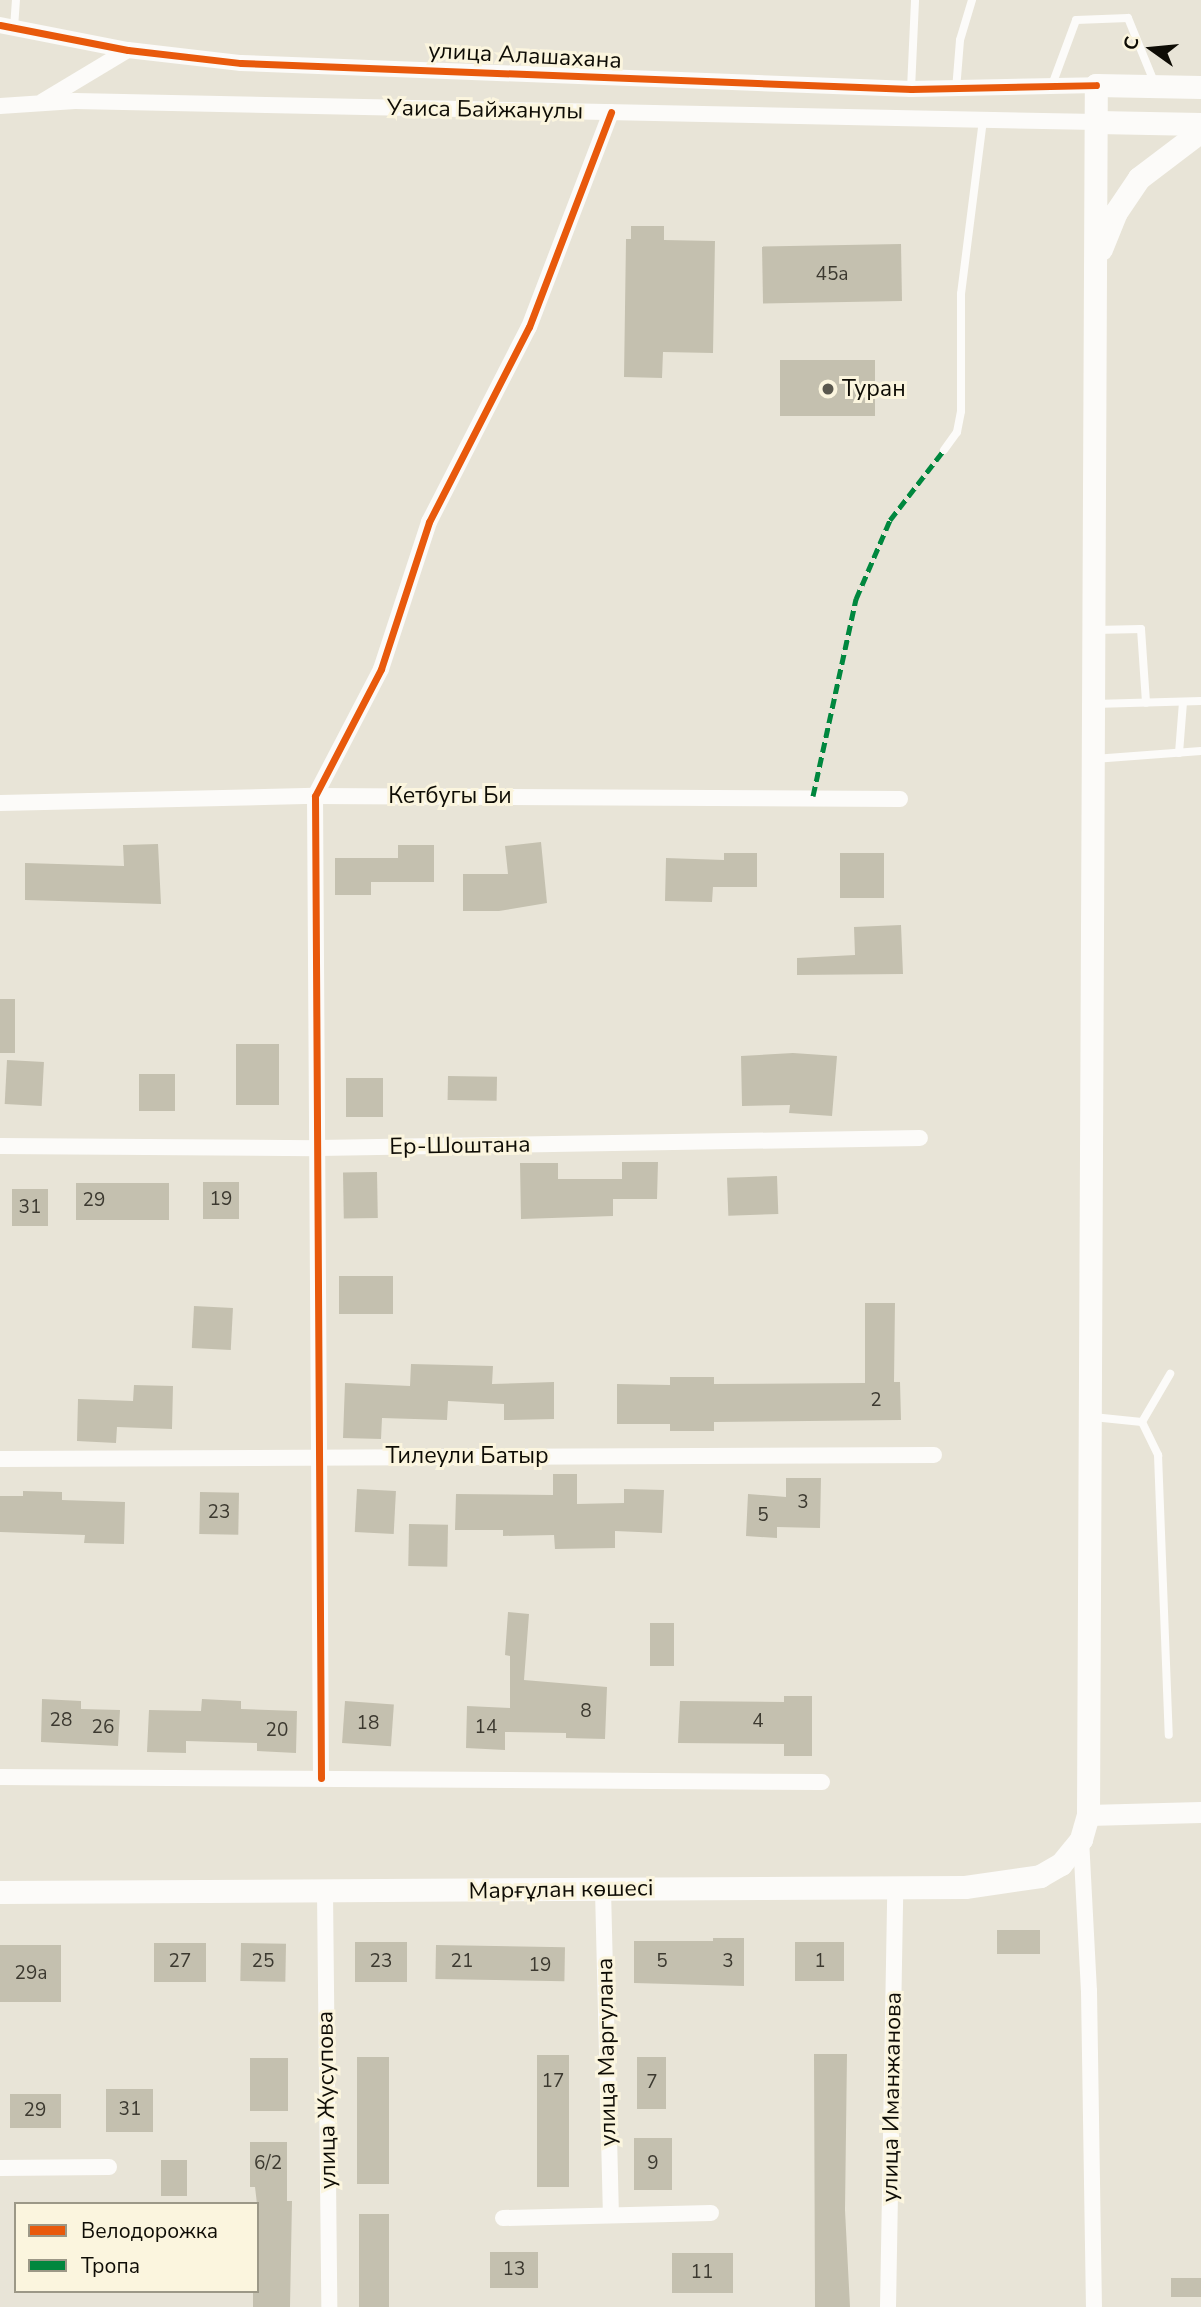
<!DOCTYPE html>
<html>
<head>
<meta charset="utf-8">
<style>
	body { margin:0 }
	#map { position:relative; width:1201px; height:2307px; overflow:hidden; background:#e8e4d7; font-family:"Nunito Sans",sans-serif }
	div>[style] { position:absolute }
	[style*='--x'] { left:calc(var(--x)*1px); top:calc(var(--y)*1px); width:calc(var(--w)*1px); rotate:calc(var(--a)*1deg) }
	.building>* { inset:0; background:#c4c0af; transform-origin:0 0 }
	.service>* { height:8px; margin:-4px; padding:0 4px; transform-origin:4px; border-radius:4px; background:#fcfbf9 }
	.minor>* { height:16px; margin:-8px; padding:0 8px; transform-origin:8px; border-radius:8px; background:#fcfbf9 }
	.tertiary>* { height:21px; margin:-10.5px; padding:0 10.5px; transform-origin:10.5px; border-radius:10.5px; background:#fcfbf9 }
	.secondary>* { height:23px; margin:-11.5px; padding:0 11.5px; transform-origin:11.5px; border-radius:11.5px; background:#fcfbf9 }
	.quiet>* { height:5px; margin-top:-2.5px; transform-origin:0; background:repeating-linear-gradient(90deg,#00873e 0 10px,transparent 0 15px) }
	.cycleway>* { height:7px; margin:-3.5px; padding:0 3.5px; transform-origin:3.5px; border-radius:3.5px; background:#e8590c }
	.dots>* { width:19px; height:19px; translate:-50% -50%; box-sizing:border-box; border:4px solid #fbf5de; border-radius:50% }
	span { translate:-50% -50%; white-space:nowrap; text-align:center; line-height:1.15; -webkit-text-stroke:6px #fbf5de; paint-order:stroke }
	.number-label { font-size:19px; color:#3c3930 }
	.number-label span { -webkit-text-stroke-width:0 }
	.street-label { font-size:23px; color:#0e0c05 }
	.poi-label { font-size:23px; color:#0e0c05 }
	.left { translate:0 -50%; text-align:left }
	.legend { position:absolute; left:14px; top:2202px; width:245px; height:91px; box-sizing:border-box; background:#fbf5de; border:2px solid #9c9887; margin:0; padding:9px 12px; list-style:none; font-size:21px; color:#0e0c05 }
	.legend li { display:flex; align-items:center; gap:14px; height:35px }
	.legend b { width:35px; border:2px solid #9c9887 }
	.north { position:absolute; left:1117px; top:14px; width:70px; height:70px; -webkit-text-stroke:5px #fbf5de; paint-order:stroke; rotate:285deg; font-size:19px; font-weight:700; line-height:28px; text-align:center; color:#0e0c05 }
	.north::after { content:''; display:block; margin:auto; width:24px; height:32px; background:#0e0c05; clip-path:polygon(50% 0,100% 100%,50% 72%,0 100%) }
</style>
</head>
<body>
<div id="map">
	<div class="building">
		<div style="clip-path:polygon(631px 226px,664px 226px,664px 240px,715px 241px,713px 353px,663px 352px,662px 378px,624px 377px,626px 239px,631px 239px)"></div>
		<div style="left:901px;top:244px;width:57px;height:139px;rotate:89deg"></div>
		<div style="left:875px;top:360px;width:56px;height:95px;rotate:90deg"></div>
		<div style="clip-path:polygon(541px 842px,547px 903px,499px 911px,463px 911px,463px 874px,508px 874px,505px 846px)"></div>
		<div style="clip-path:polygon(158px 844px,161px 904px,25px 900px,25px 863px,124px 866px,123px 845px)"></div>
		<div style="clip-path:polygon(398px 845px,434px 845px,434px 882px,371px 882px,371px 895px,335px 895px,335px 858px,398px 858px)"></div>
		<div style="clip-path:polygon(724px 853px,757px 853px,757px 887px,713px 887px,712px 902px,665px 901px,666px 858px,724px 860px)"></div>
		<div style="left:840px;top:853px;width:44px;height:45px"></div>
		<div style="clip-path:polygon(901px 925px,903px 974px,797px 975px,797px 958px,855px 955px,854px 927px)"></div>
		<div style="left:0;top:999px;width:15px;height:54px"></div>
		<div style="left:236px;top:1044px;width:43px;height:61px"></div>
		<div style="clip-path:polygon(793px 1053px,837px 1056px,832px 1116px,789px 1113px,790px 1105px,742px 1106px,741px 1056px)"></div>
		<div style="left:7px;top:1060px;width:37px;height:44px;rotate:3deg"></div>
		<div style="left:139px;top:1074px;width:36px;height:37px"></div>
		<div style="left:448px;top:1076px;width:49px;height:24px;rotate:1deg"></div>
		<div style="left:346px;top:1078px;width:37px;height:39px"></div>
		<div style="clip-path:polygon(622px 1162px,658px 1162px,657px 1199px,613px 1199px,613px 1216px,521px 1219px,520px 1163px,558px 1163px,558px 1179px,622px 1179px)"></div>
		<div style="left:377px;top:1172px;width:46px;height:34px;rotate:89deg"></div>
		<div style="left:777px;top:1176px;width:38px;height:50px;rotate:88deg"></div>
		<div style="left:203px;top:1182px;width:36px;height:37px"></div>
		<div style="left:76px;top:1183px;width:93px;height:37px"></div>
		<div style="left:12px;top:1189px;width:36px;height:37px"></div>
		<div style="left:339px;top:1276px;width:54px;height:38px"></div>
		<div style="clip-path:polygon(865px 1303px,895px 1303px,894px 1382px,900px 1382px,901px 1420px,714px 1422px,714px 1431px,670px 1431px,670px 1424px,617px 1424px,617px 1384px,670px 1385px,670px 1377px,714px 1377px,714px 1384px,865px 1383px)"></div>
		<div style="left:194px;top:1306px;width:39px;height:42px;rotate:3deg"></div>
		<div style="clip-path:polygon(411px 1364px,493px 1366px,492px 1384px,554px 1382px,554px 1419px,504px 1420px,504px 1404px,448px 1401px,447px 1420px,382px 1418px,381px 1439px,343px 1438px,345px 1383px,410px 1386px)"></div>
		<div style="clip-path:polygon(134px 1385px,173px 1386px,172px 1429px,117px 1427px,116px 1443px,77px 1441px,78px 1399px,133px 1401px)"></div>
		<div style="clip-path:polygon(553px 1474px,577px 1474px,577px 1504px,624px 1503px,624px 1489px,664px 1490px,662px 1533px,615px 1531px,615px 1548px,555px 1549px,554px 1535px,503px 1536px,503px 1530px,455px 1530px,456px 1494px,553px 1495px)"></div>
		<div style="clip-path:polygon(786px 1478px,821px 1478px,820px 1528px,777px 1527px,777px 1538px,746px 1536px,748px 1494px,786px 1497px)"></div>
		<div style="left:357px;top:1489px;width:39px;height:43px;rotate:3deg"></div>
		<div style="clip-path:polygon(23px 1491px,62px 1492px,62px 1500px,125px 1502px,124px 1544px,84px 1543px,85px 1535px,0 1532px,0 1496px,23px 1496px)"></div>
		<div style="left:200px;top:1492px;width:39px;height:42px;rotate:1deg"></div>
		<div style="left:409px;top:1524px;width:39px;height:42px;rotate:1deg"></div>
		<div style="clip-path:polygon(508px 1612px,529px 1614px,524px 1680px,607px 1687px,605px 1739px,566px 1738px,566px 1733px,505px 1732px,505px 1750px,466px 1748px,467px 1706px,510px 1708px,510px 1656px,505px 1655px)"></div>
		<div style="left:650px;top:1623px;width:24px;height:43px"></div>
		<div style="clip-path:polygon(784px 1696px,812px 1696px,812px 1756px,784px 1756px,784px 1744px,678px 1743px,680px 1701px,784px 1702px)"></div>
		<div style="clip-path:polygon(42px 1699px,81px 1701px,81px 1709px,120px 1710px,118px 1746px,41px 1742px)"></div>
		<div style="clip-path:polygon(202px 1699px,241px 1701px,241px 1709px,297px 1711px,296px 1753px,257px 1751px,257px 1743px,186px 1741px,186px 1753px,147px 1752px,149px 1710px,201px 1711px)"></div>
		<div style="left:345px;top:1701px;width:49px;height:42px;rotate:4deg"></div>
		<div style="left:997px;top:1930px;width:43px;height:24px"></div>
		<div style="clip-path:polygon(713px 1938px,744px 1938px,744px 1986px,634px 1983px,634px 1941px,713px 1941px)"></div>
		<div style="left:355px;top:1942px;width:52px;height:40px"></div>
		<div style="left:795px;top:1942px;width:49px;height:39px"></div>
		<div style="left:154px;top:1943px;width:52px;height:39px"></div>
		<div style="left:241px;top:1943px;width:45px;height:38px;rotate:1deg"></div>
		<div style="left:61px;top:1945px;width:57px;height:61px;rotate:90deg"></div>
		<div style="left:436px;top:1945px;width:129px;height:34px;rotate:1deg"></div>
		<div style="clip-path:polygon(814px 2054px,847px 2054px,845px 2210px,850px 2307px,815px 2307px)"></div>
		<div style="left:537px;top:2055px;width:32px;height:132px"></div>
		<div style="left:357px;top:2057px;width:32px;height:127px"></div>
		<div style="left:637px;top:2057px;width:29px;height:52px"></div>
		<div style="left:250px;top:2058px;width:38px;height:53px"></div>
		<div style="left:106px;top:2089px;width:47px;height:43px"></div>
		<div style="left:10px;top:2094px;width:51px;height:34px"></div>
		<div style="left:634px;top:2138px;width:38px;height:52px"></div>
		<div style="clip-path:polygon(250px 2142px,287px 2142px,287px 2201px,292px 2201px,290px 2307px,253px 2307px,253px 2291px,257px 2291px,257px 2204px,255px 2187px,250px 2187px)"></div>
		<div style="left:161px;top:2160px;width:26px;height:36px"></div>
		<div style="left:359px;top:2214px;width:30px;height:93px"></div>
		<div style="left:490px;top:2252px;width:48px;height:36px"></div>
		<div style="left:672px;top:2253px;width:61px;height:40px"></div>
		<div style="left:1171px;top:2278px;width:30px;height:19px"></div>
	</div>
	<div class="service">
		<div style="--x:14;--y:28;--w:28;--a:-86"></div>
		<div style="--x:1052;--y:85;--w:69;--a:-69.7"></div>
		<div style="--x:1076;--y:20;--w:52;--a:-2.2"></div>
		<div style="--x:1128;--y:18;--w:71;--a:67.8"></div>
		<div style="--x:911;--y:89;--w:89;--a:-87.4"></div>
		<div style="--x:956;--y:90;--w:50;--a:-85.4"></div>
		<div style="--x:960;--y:40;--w:42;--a:-73.3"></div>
		<div style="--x:944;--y:450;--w:22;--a:-54"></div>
		<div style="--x:957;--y:432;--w:21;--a:-79"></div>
		<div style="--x:961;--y:411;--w:117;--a:-90"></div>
		<div style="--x:961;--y:294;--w:175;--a:-82.8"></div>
		<div style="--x:1095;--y:630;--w:46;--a:-1.2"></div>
		<div style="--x:1141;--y:629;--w:74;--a:86.1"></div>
		<div style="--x:1094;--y:704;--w:107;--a:-1.6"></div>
		<div style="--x:1179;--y:753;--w:51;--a:-85.5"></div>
		<div style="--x:1094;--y:759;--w:107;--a:-4.3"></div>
		<div style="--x:1093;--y:1417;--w:49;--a:5.8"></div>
		<div style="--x:1142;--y:1422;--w:37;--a:64"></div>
		<div style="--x:1158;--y:1455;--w:280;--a:87.8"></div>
		<div style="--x:1142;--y:1422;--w:56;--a:-59.7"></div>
	</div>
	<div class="minor">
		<div style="--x:0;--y:25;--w:130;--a:11.1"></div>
		<div style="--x:128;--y:50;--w:114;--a:6.6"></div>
		<div style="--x:241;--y:63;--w:671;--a:2.22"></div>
		<div style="--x:911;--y:89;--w:185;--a:-1.2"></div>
		<div style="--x:43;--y:101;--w:99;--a:-31"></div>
		<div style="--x:0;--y:106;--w:75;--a:-3.8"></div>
		<div style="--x:75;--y:101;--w:1022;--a:1.18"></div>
		<div style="--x:0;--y:803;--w:315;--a:-1.3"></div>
		<div style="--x:315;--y:796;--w:585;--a:0.29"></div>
		<div style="--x:0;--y:1146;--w:319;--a:0.4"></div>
		<div style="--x:319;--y:1148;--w:601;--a:-0.95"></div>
		<div style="--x:0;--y:1459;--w:934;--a:-0.25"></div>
		<div style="--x:0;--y:1777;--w:822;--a:0.35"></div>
		<div style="--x:321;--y:1778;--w:982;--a:-90.35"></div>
		<div style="--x:315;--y:796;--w:143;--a:-62.5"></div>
		<div style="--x:381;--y:669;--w:155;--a:-71.9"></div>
		<div style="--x:429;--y:522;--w:219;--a:-62.9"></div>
		<div style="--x:529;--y:327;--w:230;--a:-69.1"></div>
		<div style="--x:1081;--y:1839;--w:152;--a:87"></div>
		<div style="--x:1089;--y:1991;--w:316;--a:89.1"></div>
		<div style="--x:603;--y:1890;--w:325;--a:88.6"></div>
		<div style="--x:325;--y:1892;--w:415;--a:89.4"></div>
		<div style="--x:0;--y:2168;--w:109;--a:-0.5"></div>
		<div style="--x:503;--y:2218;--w:208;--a:-1.4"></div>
		<div style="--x:888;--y:2307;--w:420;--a:-89"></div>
	</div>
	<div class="tertiary">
		<div style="--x:1088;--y:1815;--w:113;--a:-1.5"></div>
	</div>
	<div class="secondary">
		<div style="--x:1097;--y:122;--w:104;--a:1.1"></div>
		<div style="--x:1101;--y:249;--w:40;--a:-68"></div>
		<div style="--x:1116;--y:212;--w:41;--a:-55.9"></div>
		<div style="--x:1139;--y:178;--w:78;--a:-37.2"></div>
		<div style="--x:0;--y:1892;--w:965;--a:-0.3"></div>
		<div style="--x:965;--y:1887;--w:76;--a:-8.3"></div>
		<div style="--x:1040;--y:1876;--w:24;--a:-30"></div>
		<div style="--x:1061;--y:1864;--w:32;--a:-51"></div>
		<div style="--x:1081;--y:1839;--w:25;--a:-74"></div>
		<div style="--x:1088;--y:1815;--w:1730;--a:-89.74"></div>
		<div style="--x:1096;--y:85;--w:105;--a:1.1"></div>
	</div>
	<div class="quiet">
		<div style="--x:813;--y:796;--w:202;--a:-77.7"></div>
		<div style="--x:856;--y:599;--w:86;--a:-66.7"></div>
		<div style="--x:890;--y:520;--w:88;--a:-52.4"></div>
	</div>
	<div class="cycleway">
		<div style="--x:0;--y:25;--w:130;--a:11.1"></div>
		<div style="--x:128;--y:50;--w:114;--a:6.6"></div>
		<div style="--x:241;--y:63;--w:671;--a:2.22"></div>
		<div style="--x:911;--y:89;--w:185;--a:-1.2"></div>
		<div style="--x:321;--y:1778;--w:982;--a:-90.35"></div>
		<div style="--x:315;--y:796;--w:143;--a:-62.5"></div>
		<div style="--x:381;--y:669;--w:155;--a:-71.9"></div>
		<div style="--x:429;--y:522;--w:219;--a:-62.9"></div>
		<div style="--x:529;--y:327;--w:230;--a:-69.1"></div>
	</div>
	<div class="dots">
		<div style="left:828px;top:389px;background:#5a584e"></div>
	</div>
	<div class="number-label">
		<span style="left:832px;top:275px">45а</span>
		<span style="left:221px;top:1200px">19</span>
		<span style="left:94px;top:1201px">29</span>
		<span style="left:30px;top:1208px">31</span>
		<span style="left:876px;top:1401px">2</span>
		<span style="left:803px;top:1503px">3</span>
		<span style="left:219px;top:1513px">23</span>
		<span style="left:763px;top:1516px">5</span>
		<span style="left:586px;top:1712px">8</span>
		<span style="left:61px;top:1721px">28</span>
		<span style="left:758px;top:1722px">4</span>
		<span style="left:368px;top:1724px">18</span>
		<span style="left:103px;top:1728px">26</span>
		<span style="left:486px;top:1728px">14</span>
		<span style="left:277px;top:1731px">20</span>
		<span style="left:180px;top:1962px">27</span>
		<span style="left:263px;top:1962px">25</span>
		<span style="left:381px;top:1962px">23</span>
		<span style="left:462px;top:1962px">21</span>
		<span style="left:662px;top:1962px">5</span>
		<span style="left:728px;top:1962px">3</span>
		<span style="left:820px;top:1962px">1</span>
		<span style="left:540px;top:1966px">19</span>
		<span style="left:31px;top:1974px">29а</span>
		<span style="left:553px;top:2082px">17</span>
		<span style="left:652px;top:2083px">7</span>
		<span style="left:130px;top:2110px">31</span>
		<span style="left:35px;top:2111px">29</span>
		<span style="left:268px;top:2164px">6/2</span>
		<span style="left:653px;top:2164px">9</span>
		<span style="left:514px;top:2270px">13</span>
		<span style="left:702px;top:2273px">11</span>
	</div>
	<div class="street-label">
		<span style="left:525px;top:56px;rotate:3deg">улица Алашахана</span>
		<span style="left:485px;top:110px;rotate:1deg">Уаиса Байжанулы</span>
		<span style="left:450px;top:796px">Кетбугы Би</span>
		<span style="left:460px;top:1146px;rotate:-1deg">Ер-Шоштана</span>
		<span style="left:467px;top:1456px">Тилеули Батыр</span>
		<span style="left:561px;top:1890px;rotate:-1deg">Марғұлан көшесі</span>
		<span style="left:607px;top:2052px;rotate:-91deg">улица Маргулана</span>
		<span style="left:892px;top:2097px;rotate:-89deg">улица Иманжанова</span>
		<span style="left:327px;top:2100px;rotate:-91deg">улица Жусупова</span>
	</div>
	<div class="poi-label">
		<span class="left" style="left:842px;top:389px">Туран</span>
	</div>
	<ul class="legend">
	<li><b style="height:9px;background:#e8590c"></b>Велодорожка</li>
	<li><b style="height:9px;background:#00873e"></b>Тропа</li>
	</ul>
	<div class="north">С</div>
</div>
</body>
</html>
